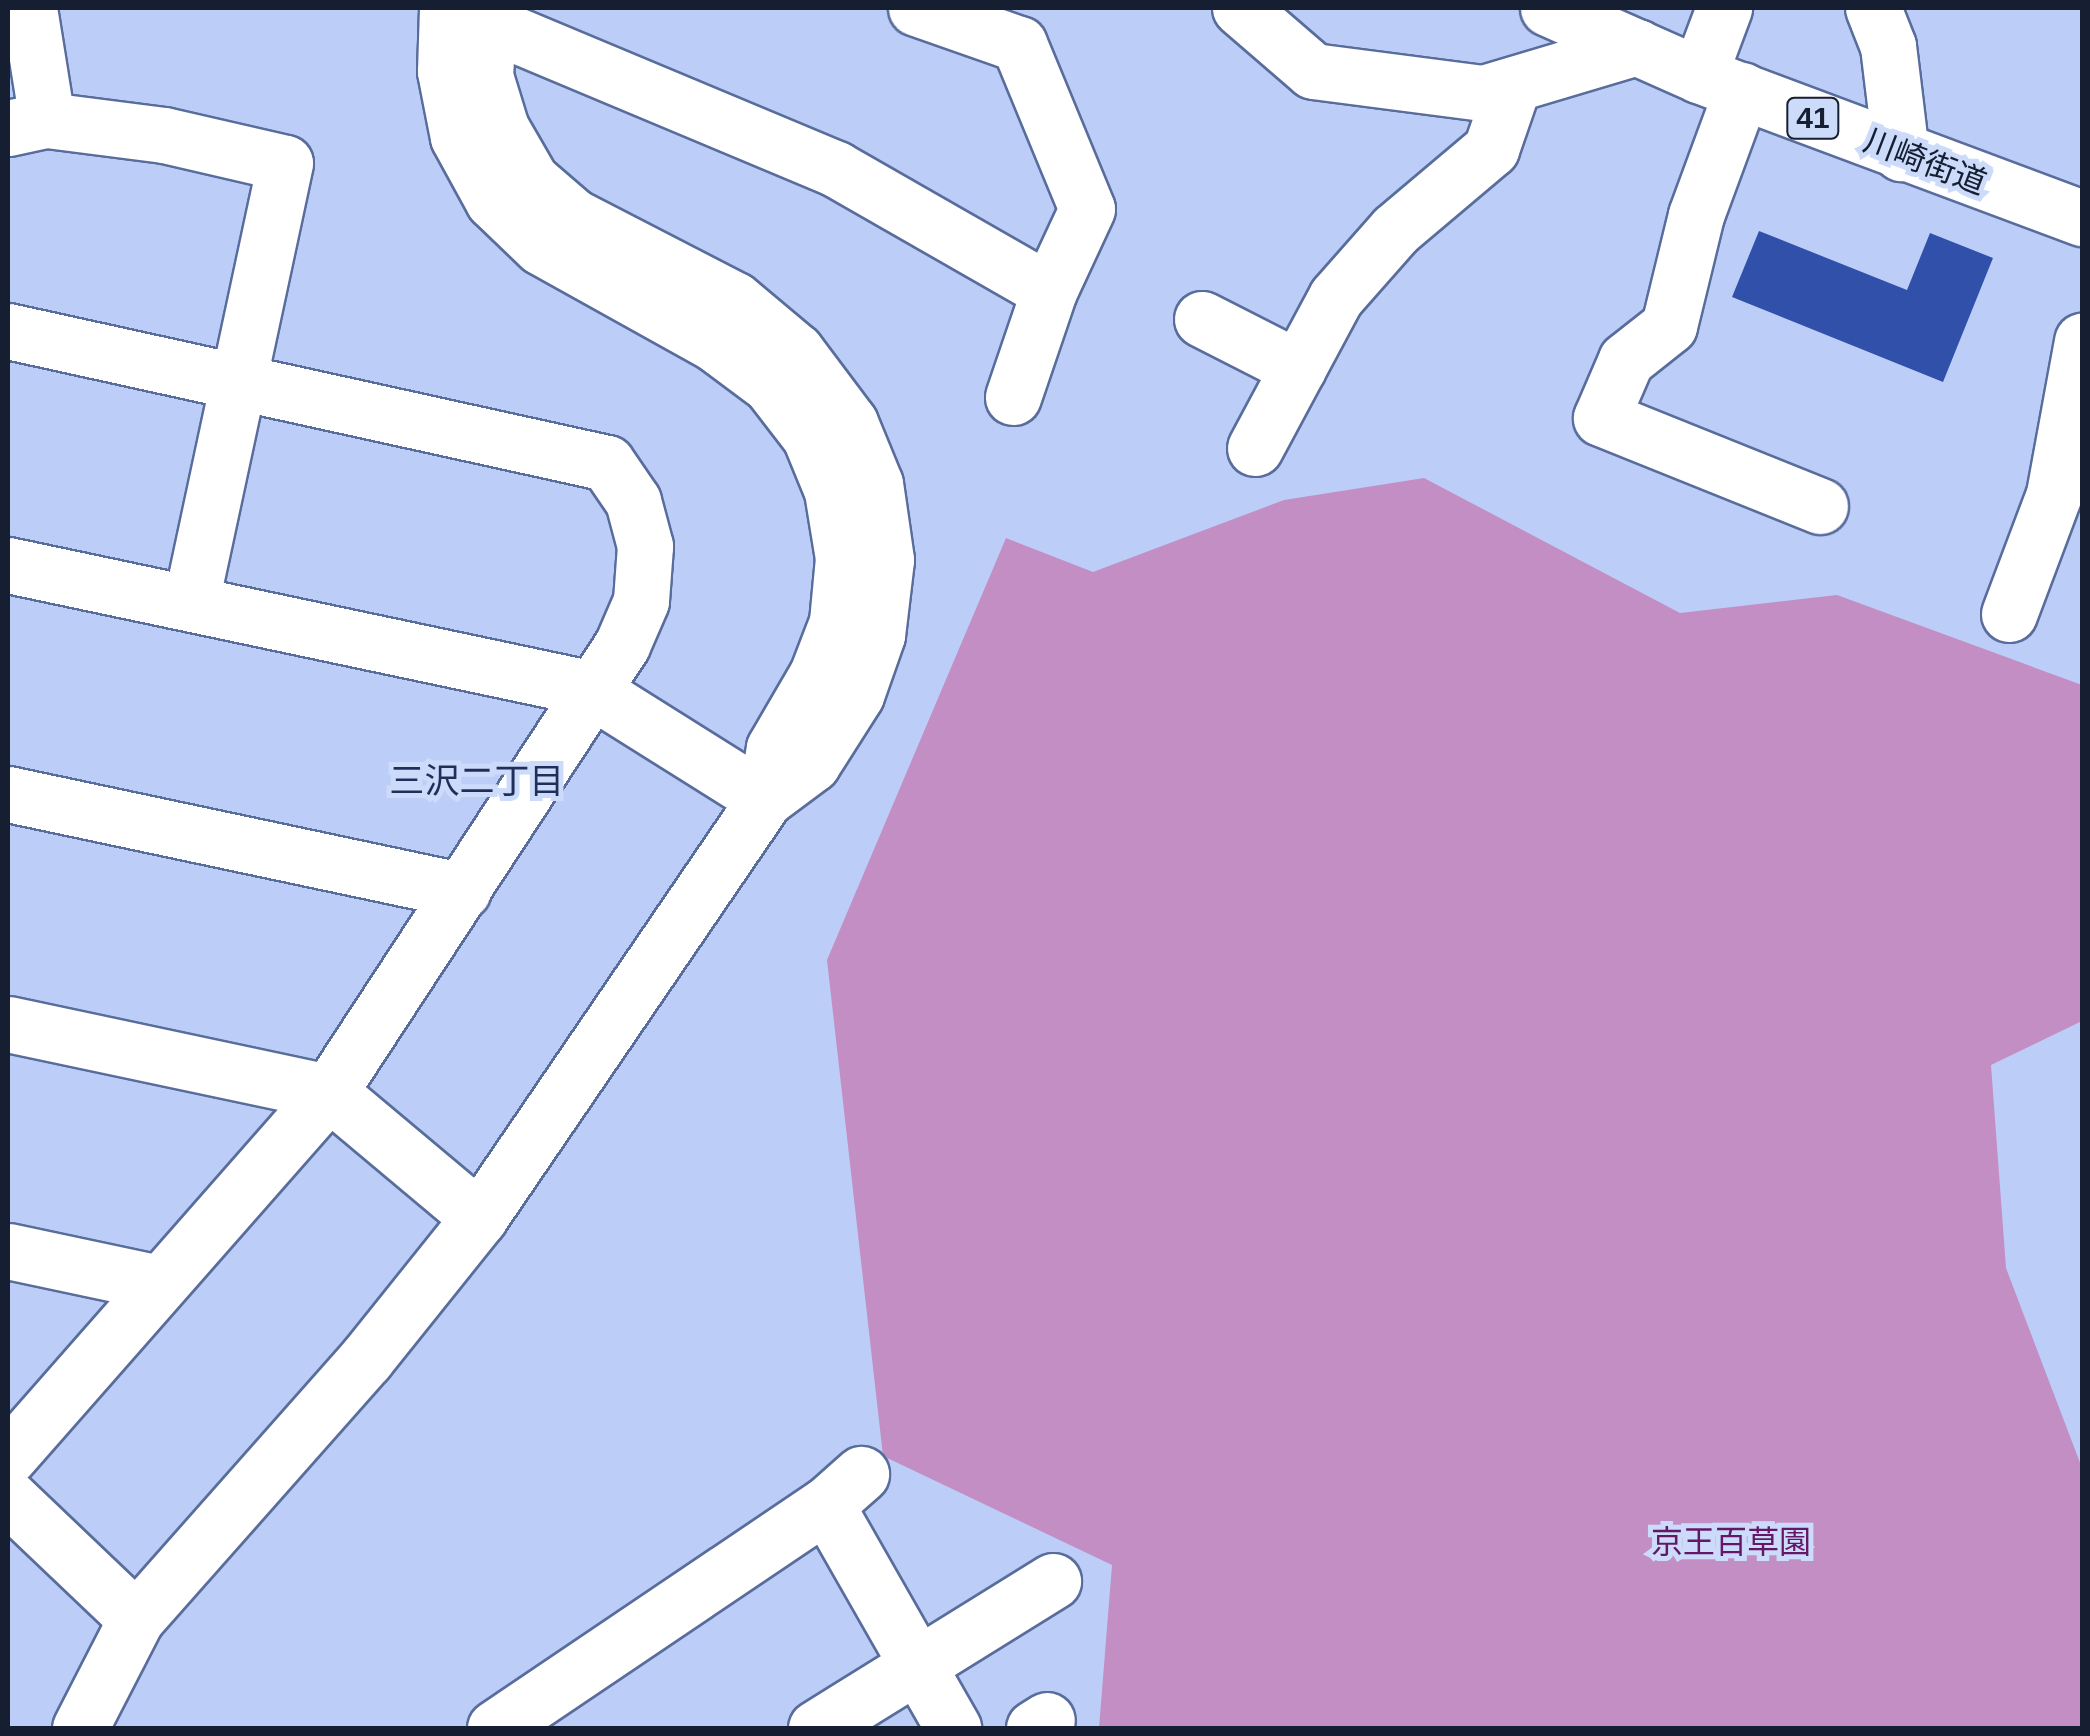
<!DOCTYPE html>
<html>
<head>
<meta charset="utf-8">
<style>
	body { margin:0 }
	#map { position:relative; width:2090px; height:1736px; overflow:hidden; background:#bccef8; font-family:Arial,"Noto Sans JP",sans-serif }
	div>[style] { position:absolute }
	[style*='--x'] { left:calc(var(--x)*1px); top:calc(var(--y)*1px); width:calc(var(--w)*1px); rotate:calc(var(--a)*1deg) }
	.green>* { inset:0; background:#c38ec3 }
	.building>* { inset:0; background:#3050aa }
	.roads { filter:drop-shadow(2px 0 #596d9c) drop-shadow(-2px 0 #596d9c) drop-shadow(0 2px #596d9c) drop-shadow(0 -2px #596d9c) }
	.minor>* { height:55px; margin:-27.5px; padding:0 27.5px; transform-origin:27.5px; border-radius:27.5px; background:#fff }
	.major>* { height:55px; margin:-27.5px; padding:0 27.5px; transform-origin:27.5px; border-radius:27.5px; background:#fff }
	span { translate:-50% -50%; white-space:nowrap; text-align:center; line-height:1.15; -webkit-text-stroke:10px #cddbfb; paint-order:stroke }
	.shield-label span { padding:2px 8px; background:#cddbfb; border:2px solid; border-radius:8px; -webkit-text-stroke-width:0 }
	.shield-label { font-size:30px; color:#161e31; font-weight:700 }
	.street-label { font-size:32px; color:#161e31 }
	.park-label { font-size:32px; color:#631766 }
	.neighbourhood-label { font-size:35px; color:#1f2f59 }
	.frame { position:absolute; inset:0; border:10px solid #161e31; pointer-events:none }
</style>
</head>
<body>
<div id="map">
	<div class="green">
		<div style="clip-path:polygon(1424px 478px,1680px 613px,1837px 595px,2082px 685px,2082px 1021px,1991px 1065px,2006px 1268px,2082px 1468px,2082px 1728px,1099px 1728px,1112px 1565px,883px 1456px,827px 960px,1006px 538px,1093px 572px,1284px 500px)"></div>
	</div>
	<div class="building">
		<div style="clip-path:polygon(1759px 231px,1907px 290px,1930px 233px,1993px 258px,1943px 382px,1732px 297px)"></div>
	</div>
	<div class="roads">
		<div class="minor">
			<div style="--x:29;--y:8;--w:113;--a:80.9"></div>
			<div style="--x:447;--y:8;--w:63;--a:91.8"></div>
			<div style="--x:445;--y:71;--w:67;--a:78.9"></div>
			<div style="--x:458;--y:137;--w:73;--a:61.3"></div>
			<div style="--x:493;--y:201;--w:66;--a:43.8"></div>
			<div style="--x:541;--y:247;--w:199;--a:29.1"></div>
			<div style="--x:715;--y:344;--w:69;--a:36.7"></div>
			<div style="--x:770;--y:385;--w:66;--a:52.4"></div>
			<div style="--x:810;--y:437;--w:58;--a:67.8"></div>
			<div style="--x:832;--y:491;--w:68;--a:80.7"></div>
			<div style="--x:843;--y:558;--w:64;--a:95.4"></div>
			<div style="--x:837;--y:622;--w:56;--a:111"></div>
			<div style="--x:817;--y:674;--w:86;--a:120.2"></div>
			<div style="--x:774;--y:748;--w:52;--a:100"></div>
			<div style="--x:916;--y:8;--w:109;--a:19.3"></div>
			<div style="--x:1019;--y:44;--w:178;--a:67.6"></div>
			<div style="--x:1087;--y:209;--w:90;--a:114.9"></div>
			<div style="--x:1049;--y:291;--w:112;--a:108.8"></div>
			<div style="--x:1240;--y:8;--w:96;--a:40.8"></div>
			<div style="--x:1313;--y:71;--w:171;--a:7.4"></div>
			<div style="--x:1483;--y:93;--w:161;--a:-16.6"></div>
			<div style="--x:1873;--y:8;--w:41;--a:68.5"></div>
			<div style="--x:1888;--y:46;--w:108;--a:83.1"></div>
			<div style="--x:485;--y:22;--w:381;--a:22.7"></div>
			<div style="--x:836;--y:169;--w:245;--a:29.8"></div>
			<div style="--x:1699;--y:75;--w:72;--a:-69.5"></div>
			<div style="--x:1742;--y:90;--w:133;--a:110.2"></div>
			<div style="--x:1696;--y:215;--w:114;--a:103.7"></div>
			<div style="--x:1669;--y:326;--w:55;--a:141.7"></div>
			<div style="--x:1626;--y:360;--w:63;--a:113.3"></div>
			<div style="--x:1601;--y:418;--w:236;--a:21.9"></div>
			<div style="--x:8;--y:128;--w:40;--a:-12"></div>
			<div style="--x:47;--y:120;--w:118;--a:7.3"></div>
			<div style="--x:164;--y:135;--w:124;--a:13"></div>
			<div style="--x:285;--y:163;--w:450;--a:102.1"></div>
			<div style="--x:1202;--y:319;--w:108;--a:27"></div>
			<div style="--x:8;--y:331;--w:613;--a:12.43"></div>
			<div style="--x:607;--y:463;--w:46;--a:55.6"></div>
			<div style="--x:633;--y:501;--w:47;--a:75.1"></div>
			<div style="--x:645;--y:546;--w:55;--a:94.2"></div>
			<div style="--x:641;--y:601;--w:48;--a:113.4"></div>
			<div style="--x:622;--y:645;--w:534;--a:123.24"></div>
			<div style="--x:329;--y:1092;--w:486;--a:131.3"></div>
			<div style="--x:1255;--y:448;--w:171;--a:-61.8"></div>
			<div style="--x:1336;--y:297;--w:89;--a:-48.6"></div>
			<div style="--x:1395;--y:230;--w:126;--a:-40.2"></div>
			<div style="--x:1491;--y:149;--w:68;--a:-71"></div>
			<div style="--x:8;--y:565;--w:593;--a:11.97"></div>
			<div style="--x:588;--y:688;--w:209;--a:32.1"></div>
			<div style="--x:2009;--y:614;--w:128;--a:-69.4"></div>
			<div style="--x:2054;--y:494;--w:156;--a:-79.6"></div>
			<div style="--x:8;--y:794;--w:465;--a:12"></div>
			<div style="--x:8;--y:1024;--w:328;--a:12"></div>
			<div style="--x:329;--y:1092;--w:196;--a:40"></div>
			<div style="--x:8;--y:1251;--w:154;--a:12"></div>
			<div style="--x:8;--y:1497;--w:177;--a:43.6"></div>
			<div style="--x:826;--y:1505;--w:257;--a:60.3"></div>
			<div style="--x:80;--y:1728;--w:123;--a:-62.8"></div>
			<div style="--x:136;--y:1619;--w:347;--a:-48.5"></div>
			<div style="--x:366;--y:1359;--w:181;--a:-51.3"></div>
			<div style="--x:479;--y:1218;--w:507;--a:-55.68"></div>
			<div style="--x:765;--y:799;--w:59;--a:-36.7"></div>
			<div style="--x:812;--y:764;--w:82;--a:-57.5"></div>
			<div style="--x:856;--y:695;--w:64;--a:-70.7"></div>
			<div style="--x:877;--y:635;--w:76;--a:-83.2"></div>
			<div style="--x:886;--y:560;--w:77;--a:-98.2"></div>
			<div style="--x:875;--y:484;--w:66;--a:-112.3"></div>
			<div style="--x:850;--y:423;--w:90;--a:-126.9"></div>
			<div style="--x:796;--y:351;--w:80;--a:-140.1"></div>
			<div style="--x:735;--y:300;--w:181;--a:-152.7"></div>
			<div style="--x:574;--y:217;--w:57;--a:-139.3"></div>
			<div style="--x:531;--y:180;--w:60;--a:-120"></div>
			<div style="--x:501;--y:128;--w:54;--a:-107.1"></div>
			<div style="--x:485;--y:76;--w:68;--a:-86.6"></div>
			<div style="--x:495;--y:1728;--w:399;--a:-34"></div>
			<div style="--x:826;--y:1505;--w:47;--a:-41.5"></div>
			<div style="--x:816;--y:1728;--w:279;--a:-31.8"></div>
			<div style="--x:1034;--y:1728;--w:15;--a:-32"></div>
		</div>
		<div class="major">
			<div style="--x:1548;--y:8;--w:165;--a:23.9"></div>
			<div style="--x:1699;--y:75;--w:409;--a:20.5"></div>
		</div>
	</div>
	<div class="shield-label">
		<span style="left:1813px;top:118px">41</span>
	</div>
	<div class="street-label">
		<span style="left:1925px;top:162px;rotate:21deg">川崎街道</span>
	</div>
	<div class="park-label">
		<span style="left:1731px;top:1542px">京王百草園</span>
	</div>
	<div class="neighbourhood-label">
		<span style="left:477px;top:781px">三沢二丁目</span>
	</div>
	<div class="frame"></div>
</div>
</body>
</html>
